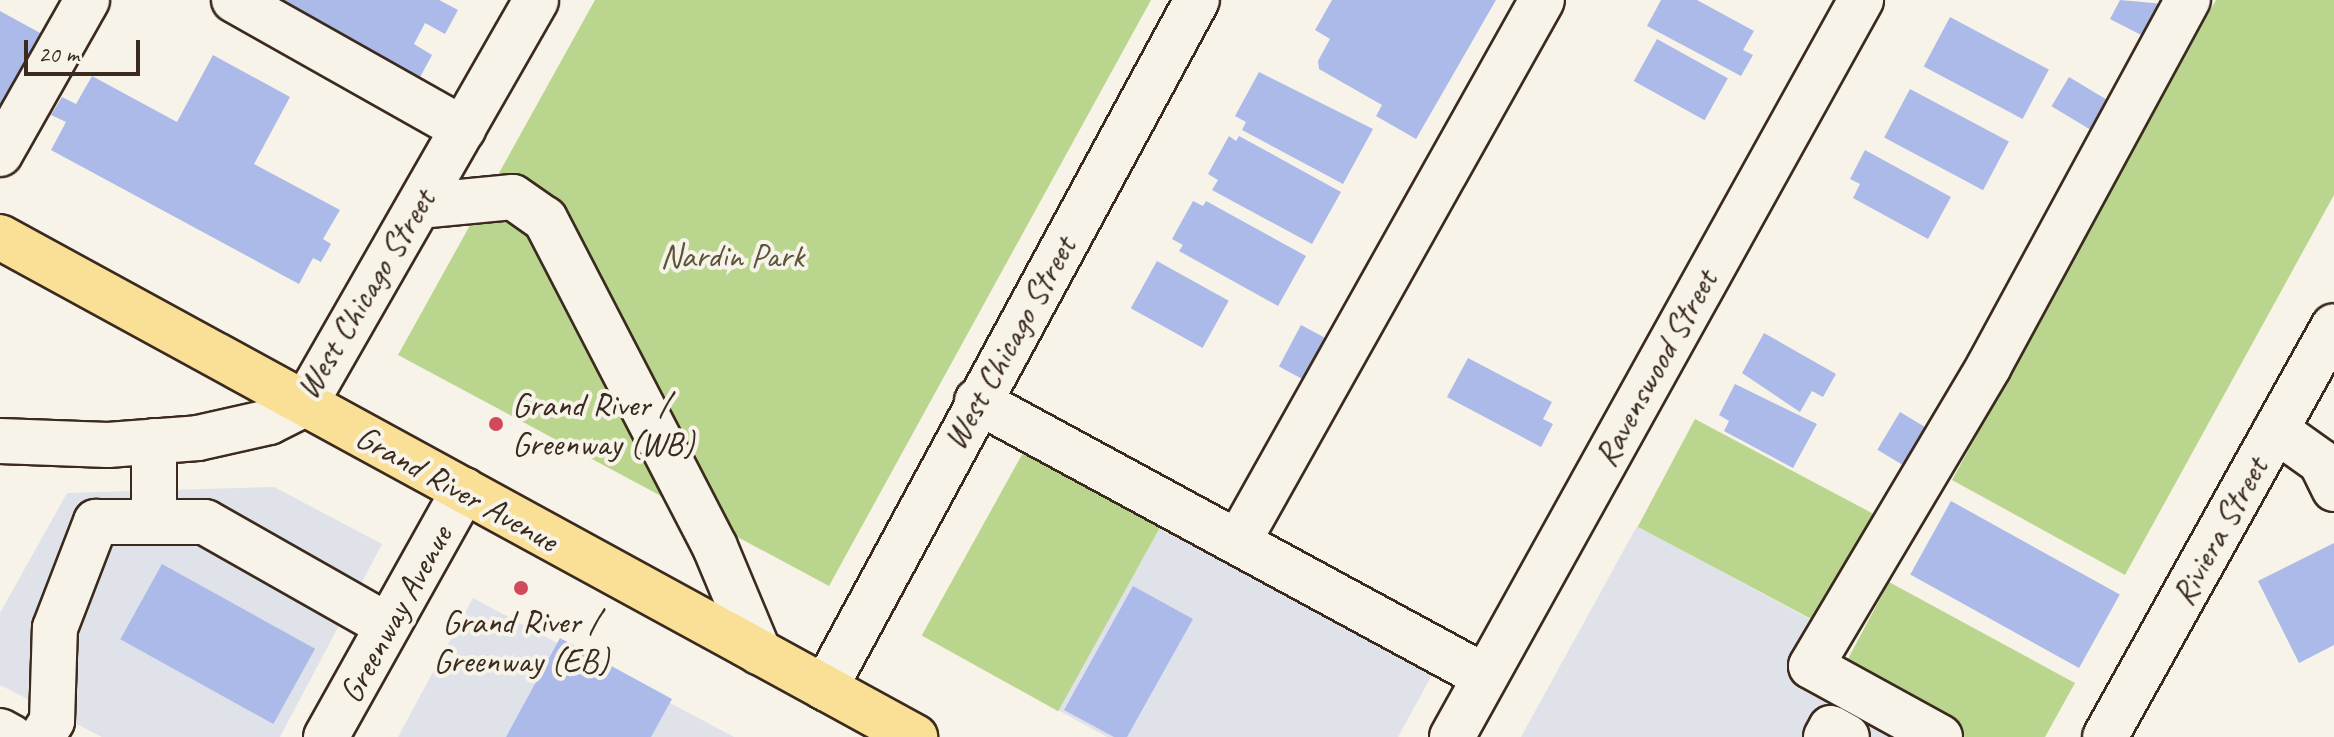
<!DOCTYPE html>
<html>
<head>
<meta charset="utf-8">
<style>
	body { margin:0 }
	#map { position:relative; width:2334px; height:737px; overflow:hidden; background:#f7f3e8; font-family:Caveat,sans-serif }
	div>[style] { position:absolute }
	[style*='--x'] { left:calc(var(--x)*1px); top:calc(var(--y)*1px); width:calc(var(--w)*1px); rotate:calc(var(--a)*1deg) }
	.built>* { inset:0; background:#e0e2e9 }
	.green>* { inset:0; background:#bad68e; transform-origin:0 0 }
	.building>* { inset:0; background:#acbaea; transform-origin:0 0 }
	.roads { filter:drop-shadow(2px 0 #3b2a1e) drop-shadow(-2px 0 #3b2a1e) drop-shadow(0 2px #3b2a1e) drop-shadow(0 -2px #3b2a1e) }
	.minor>* { height:44px; margin:-22px; padding:0 22px; transform-origin:22px; border-radius:22px; background:#f7f3e8 }
	.major>* { height:44px; margin:-22px; padding:0 22px; transform-origin:22px; border-radius:22px; background:#fadf96 }
	.dots>* { width:22px; height:22px; translate:-50% -50%; box-sizing:border-box; border:4px solid #f7f3e8; border-radius:50% }
	span { translate:-50% -50%; white-space:nowrap; text-align:center; line-height:1.15; -webkit-text-stroke:8px #f7f3e8; paint-order:stroke }
	.park-label { font-size:34px; color:#5b553a }
	.street-label { font-size:34px; color:#3b2a1e }
	.poi-label { font-size:34px; color:#3b2a1e }
	.left { translate:0 -50%; text-align:left }
	.scale { position:absolute; left:24px; top:40px; width:116px; height:36px; box-sizing:border-box; border:4px solid #3b2a1e; border-top:0; padding-left:10px; font-size:24px; line-height:28px; white-space:nowrap; color:#3b2a1e; -webkit-text-stroke:6px #f7f3e8; paint-order:stroke }
</style>
</head>
<body>
<div id="map">
	<div class="built">
		<div style="clip-path:polygon(274px 487px,382px 544px,280px 737px,102px 737px,0 685px,0 613px,67px 493px)"></div>
		<div style="clip-path:polygon(1161px 526px,1432px 675px,1398px 737px,1107px 737px,1058px 710px)"></div>
		<div style="clip-path:polygon(1637px 526px,1819px 624px,1795px 672px,1916px 737px,1521px 737px)"></div>
		<div style="clip-path:polygon(473px 598px,734px 737px,398px 737px)"></div>
	</div>
	<div class="green">
		<div style="clip-path:polygon(595px 0,1151px 0,829px 586px,398px 355px)"></div>
		<div style="clip-path:polygon(2216px 0,2334px 0,2334px 195px,2125px 575px,1952px 480px)"></div>
		<div style="left:1695px;top:419px;width:206px;height:122px;rotate:28deg"></div>
		<div style="left:1024px;top:451px;width:156px;height:211px;rotate:29deg"></div>
		<div style="clip-path:polygon(1889px 582px,2075px 683px,2045px 737px,1965px 737px,1842px 670px)"></div>
	</div>
	<div class="building">
		<div style="clip-path:polygon(250px 0,439px 0,458px 10px,445px 34px,425px 23px,414px 44px,432px 55px,418px 81px)"></div>
		<div style="clip-path:polygon(1332px 0,1496px 0,1416px 139px,1376px 116px,1382px 105px,1319px 69px,1318px 61px,1330px 39px,1315px 30px)"></div>
		<div style="clip-path:polygon(1661px 0,1697px 0,1754px 31px,1743px 50px,1753px 55px,1741px 76px,1647px 26px)"></div>
		<div style="clip-path:polygon(2120px 0,2164px 4px,2147px 38px,2110px 19px)"></div>
		<div style="clip-path:polygon(0 11px,42px 34px,0 109px)"></div>
		<div style="left:1950px;top:17px;width:112px;height:56px;rotate:28deg"></div>
		<div style="left:1657px;top:39px;width:81px;height:48px;rotate:29deg"></div>
		<div style="clip-path:polygon(213px 55px,290px 97px,254px 164px,340px 210px,323px 239px,331px 244px,321px 262px,313px 258px,299px 284px,51px 150px,66px 122px,51px 115px,62px 97px,76px 104px,92px 76px,177px 122px)"></div>
		<div style="clip-path:polygon(1259px 72px,1373px 129px,1343px 184px,1242px 130px,1246px 122px,1235px 116px)"></div>
		<div style="left:2069px;top:77px;width:49px;height:34px;rotate:31deg"></div>
		<div style="left:1910px;top:89px;width:112px;height:55px;rotate:28deg"></div>
		<div style="clip-path:polygon(1229px 136px,1236px 141px,1239px 136px,1341px 192px,1312px 244px,1212px 190px,1218px 180px,1208px 174px)"></div>
		<div style="clip-path:polygon(1865px 150px,1951px 197px,1928px 239px,1853px 198px,1860px 184px,1850px 179px)"></div>
		<div style="clip-path:polygon(1193px 201px,1203px 206px,1206px 201px,1306px 256px,1278px 306px,1179px 251px,1183px 245px,1172px 239px)"></div>
		<div style="left:1157px;top:261px;width:82px;height:54px;rotate:29deg"></div>
		<div style="left:1301px;top:325px;width:36px;height:47px;rotate:28deg"></div>
		<div style="clip-path:polygon(1764px 333px,1836px 374px,1823px 397px,1812px 391px,1800px 412px,1742px 373px)"></div>
		<div style="clip-path:polygon(1468px 358px,1552px 402px,1543px 419px,1553px 424px,1541px 447px,1447px 397px)"></div>
		<div style="clip-path:polygon(1735px 384px,1817px 424px,1793px 468px,1724px 431px,1729px 421px,1719px 415px)"></div>
		<div style="left:1900px;top:412px;width:35px;height:44px;rotate:31deg"></div>
		<div style="left:1951px;top:501px;width:193px;height:84px;rotate:29deg"></div>
		<div style="clip-path:polygon(2334px 543px,2334px 645px,2299px 663px,2258px 581px)"></div>
		<div style="left:162px;top:564px;width:175px;height:86px;rotate:29deg"></div>
		<div style="clip-path:polygon(1133px 586px,1193px 619px,1127px 737px,1114px 737px,1064px 710px)"></div>
		<div style="clip-path:polygon(560px 638px,672px 699px,651px 737px,506px 737px)"></div>
	</div>
	<div class="roads">
		<div class="minor">
			<div style="--x:234;--y:0;--w:263;--a:29.4"></div>
			<div style="--x:0;--y:154;--w:177;--a:-60.5"></div>
			<div style="--x:419;--y:206;--w:94;--a:-5.5"></div>
			<div style="--x:513;--y:197;--w:39;--a:35"></div>
			<div style="--x:545;--y:219;--w:369;--a:62.6"></div>
			<div style="--x:715;--y:547;--w:114;--a:67.3"></div>
			<div style="--x:977;--y:401;--w:577;--a:28.48"></div>
			<div style="--x:2276;--y:430;--w:55;--a:35.4"></div>
			<div style="--x:2321;--y:462;--w:30;--a:64"></div>
			<div style="--x:0;--y:441;--w:108;--a:2.1"></div>
			<div style="--x:108;--y:445;--w:90;--a:-4.4"></div>
			<div style="--x:198;--y:438;--w:73;--a:-12.7"></div>
			<div style="--x:269;--y:422;--w:40;--a:-26.6"></div>
			<div style="--x:305;--y:404;--w:465;--a:-60.2"></div>
			<div style="--x:154;--y:441;--w:81;--a:90"></div>
			<div style="--x:1238;--y:542;--w:621;--a:-60.71"></div>
			<div style="--x:825;--y:688;--w:782;--a:-61.6"></div>
			<div style="--x:0;--y:731;--w:13;--a:29"></div>
			<div style="--x:42;--y:737;--w:19;--a:-58"></div>
			<div style="--x:52;--y:721;--w:93;--a:-88.2"></div>
			<div style="--x:55;--y:628;--w:114;--a:-68.9"></div>
			<div style="--x:96;--y:522;--w:109;--a:0"></div>
			<div style="--x:205;--y:522;--w:210;--a:29.6"></div>
			<div style="--x:326;--y:737;--w:283;--a:-60.8"></div>
			<div style="--x:1452;--y:737;--w:843;--a:-60.97"></div>
			<div style="--x:1826;--y:737;--w:10;--a:-61"></div>
			<div style="--x:1831;--y:728;--w:18;--a:29"></div>
			<div style="--x:1940;--y:737;--w:147;--a:-151.2"></div>
			<div style="--x:1811;--y:666;--w:349;--a:-59.3"></div>
			<div style="--x:1989;--y:366;--w:417;--a:-61.5"></div>
			<div style="--x:2105;--y:737;--w:470;--a:-60.9"></div>
		</div>
		<div class="major">
			<div style="--x:0;--y:237;--w:1043;--a:28.65"></div>
		</div>
	</div>
	<div class="dots">
		<div style="left:496px;top:424px;background:#d1495b"></div>
		<div style="left:521px;top:588px;background:#d1495b"></div>
	</div>
	<div class="park-label">
		<span style="left:732px;top:256px">Nardin Park</span>
	</div>
	<div class="street-label">
		<span style="left:365px;top:294px;rotate:-59deg">West Chicago Street</span>
		<span style="left:1009px;top:343px;rotate:-61deg">West Chicago Street</span>
		<span style="left:1655px;top:368px;rotate:-61deg">Ravenswood Street</span>
		<span style="left:457px;top:488px;rotate:29deg">Grand River Avenue</span>
		<span style="left:2219px;top:531px;rotate:-61deg">Riviera Street</span>
		<span style="left:395px;top:614px;rotate:-61deg">Greenway Avenue</span>
	</div>
	<div class="poi-label">
		<span class="left" style="left:512px;top:424px">Grand River /<br>Greenway (WB)</span>
		<span style="left:521px;top:641px">Grand River /<br>Greenway (EB)</span>
	</div>
	<div class="scale">20 m</div>
</div>
</body>
</html>
